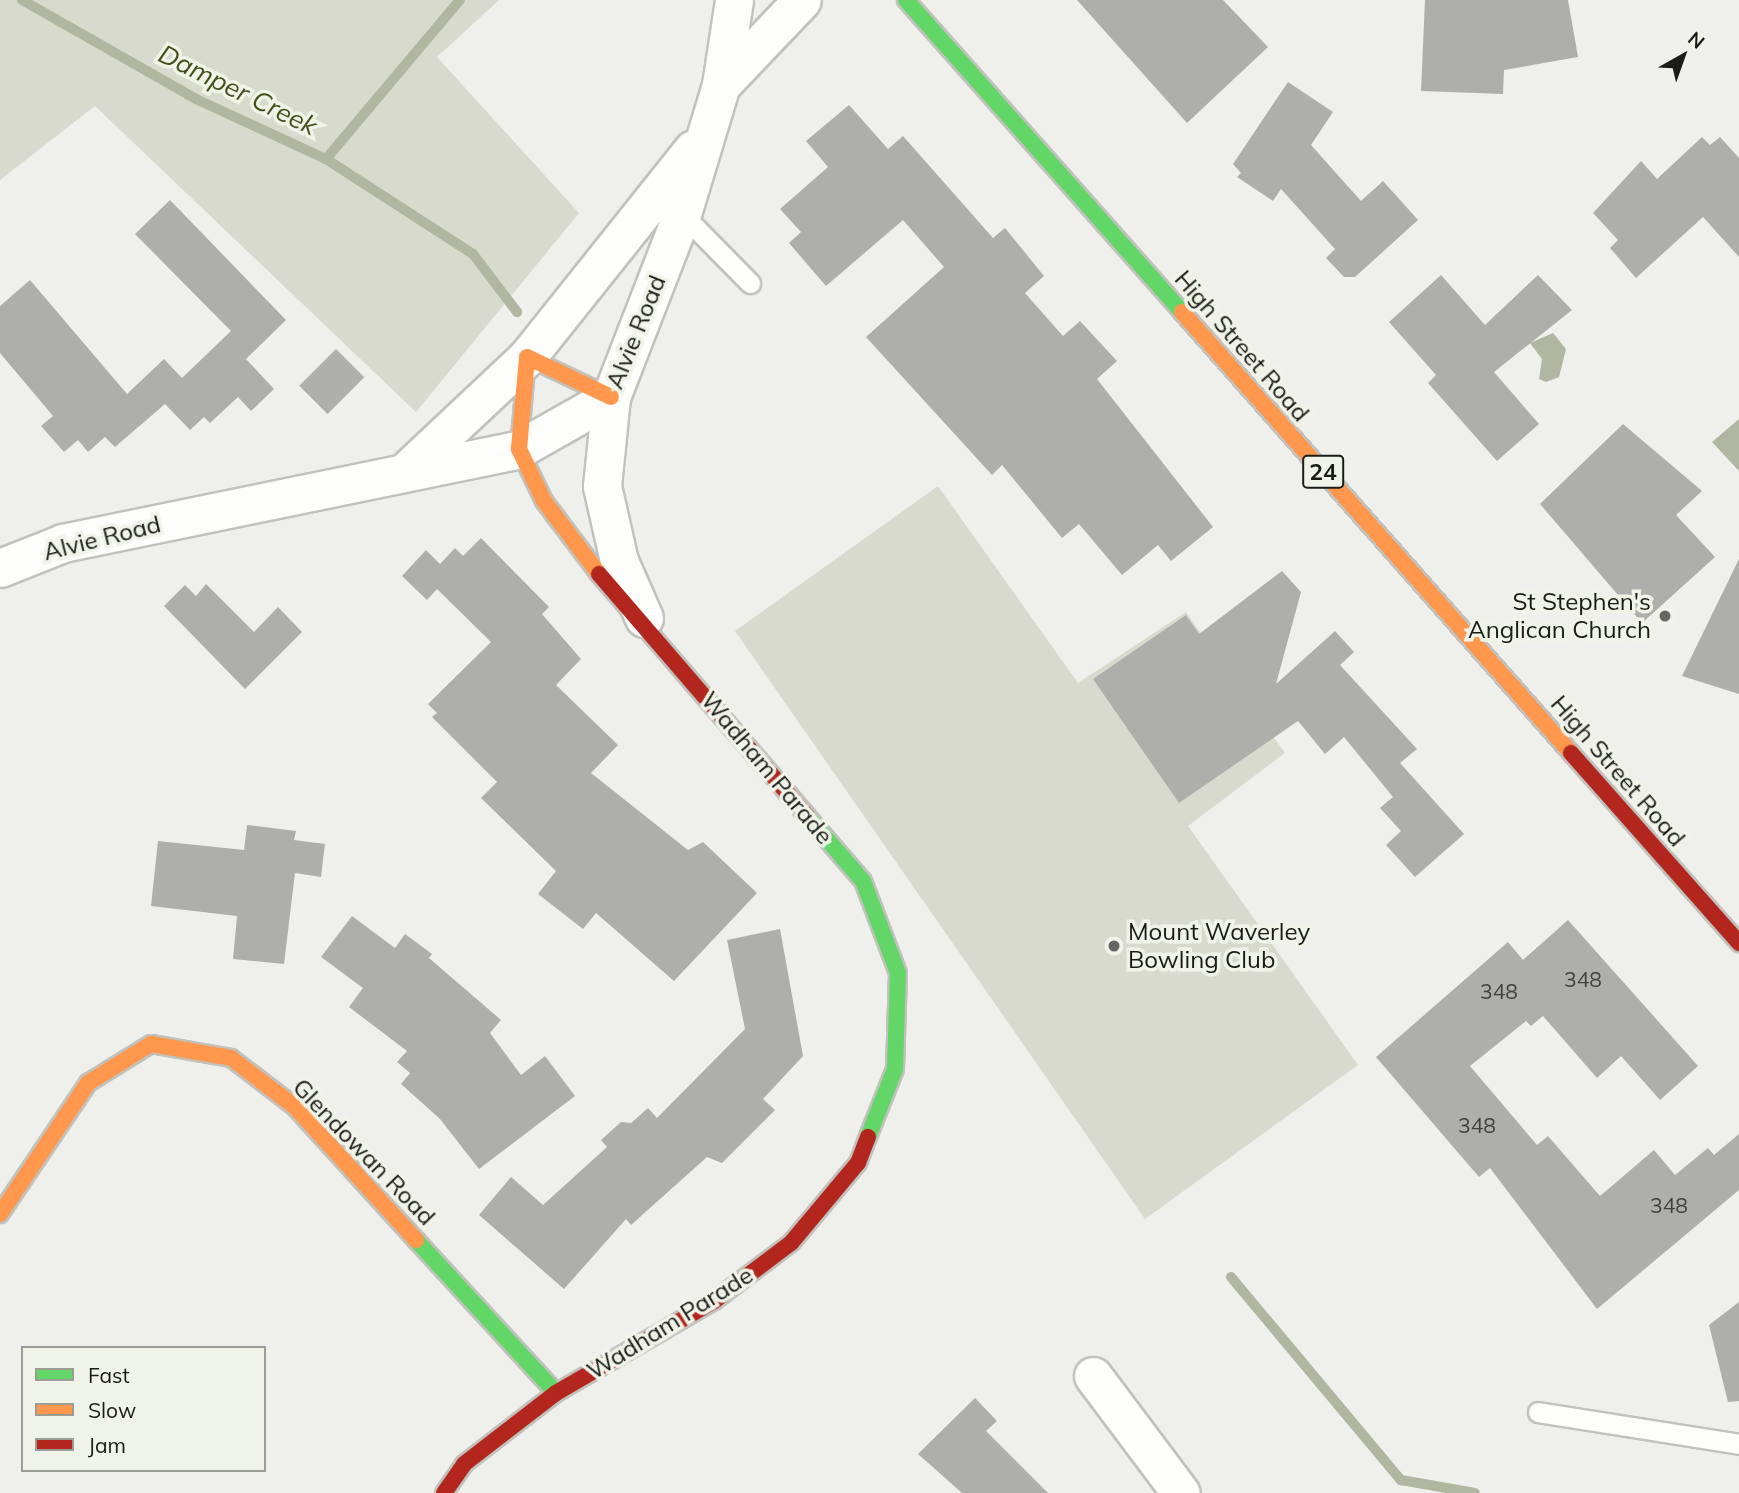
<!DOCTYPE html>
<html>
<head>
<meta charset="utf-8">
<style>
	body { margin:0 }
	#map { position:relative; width:1739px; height:1493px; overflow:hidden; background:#eff0eb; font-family:Mulish,sans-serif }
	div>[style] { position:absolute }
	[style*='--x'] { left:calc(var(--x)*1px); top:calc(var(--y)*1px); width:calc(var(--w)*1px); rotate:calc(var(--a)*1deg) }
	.green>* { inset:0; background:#d7dacc }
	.water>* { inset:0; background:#b0b69f }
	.stream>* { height:10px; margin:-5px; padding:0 5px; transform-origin:5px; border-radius:5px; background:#b0b69f }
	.building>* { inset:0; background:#aeafab; transform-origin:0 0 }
	.roads { filter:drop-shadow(2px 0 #c1c2bd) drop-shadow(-2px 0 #c1c2bd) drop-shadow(0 2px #c1c2bd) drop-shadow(0 -2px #c1c2bd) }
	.lane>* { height:19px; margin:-9.5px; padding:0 9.5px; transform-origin:9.5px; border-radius:9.5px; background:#fdfdfc }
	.street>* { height:37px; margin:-18.5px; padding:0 18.5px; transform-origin:18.5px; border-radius:18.5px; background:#fdfdfc }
	.fast>* { height:16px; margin:-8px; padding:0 8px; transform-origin:8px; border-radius:8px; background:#63d668 }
	.slow>* { height:16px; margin:-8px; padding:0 8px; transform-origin:8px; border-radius:8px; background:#ff974d }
	.jam>* { height:16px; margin:-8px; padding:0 8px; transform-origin:8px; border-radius:8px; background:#b3261e }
	.dots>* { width:19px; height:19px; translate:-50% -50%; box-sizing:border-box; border:4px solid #f0f3e8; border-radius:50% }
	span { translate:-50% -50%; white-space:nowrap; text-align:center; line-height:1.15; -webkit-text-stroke:7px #f0f3e8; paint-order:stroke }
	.number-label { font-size:21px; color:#40413d }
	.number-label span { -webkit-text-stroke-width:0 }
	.shield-label span { padding:2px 5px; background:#f0f3e8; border:2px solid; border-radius:5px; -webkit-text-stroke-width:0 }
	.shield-label { font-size:23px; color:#1b1c18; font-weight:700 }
	.street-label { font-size:24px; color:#1b1c18 }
	.poi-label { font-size:24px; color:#1b1c18 }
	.right { translate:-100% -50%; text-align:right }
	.left { translate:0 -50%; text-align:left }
	.water-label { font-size:26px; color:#454f1b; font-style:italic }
	.legend { position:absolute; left:21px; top:1346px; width:245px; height:126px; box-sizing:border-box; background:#f0f3e8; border:2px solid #9b9d95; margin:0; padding:9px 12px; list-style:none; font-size:21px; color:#1b1c18 }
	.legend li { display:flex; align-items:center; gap:14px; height:35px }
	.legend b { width:35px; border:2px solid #9b9d95 }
	.north { position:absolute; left:1648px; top:21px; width:70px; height:70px; -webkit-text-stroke:5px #f0f3e8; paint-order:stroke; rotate:40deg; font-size:19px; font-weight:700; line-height:28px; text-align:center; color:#1b1c18 }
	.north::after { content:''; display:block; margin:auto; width:24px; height:32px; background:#1b1c18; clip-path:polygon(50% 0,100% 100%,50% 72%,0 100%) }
</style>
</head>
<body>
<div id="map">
	<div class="green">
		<div style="clip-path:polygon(0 0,499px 0,437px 57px,579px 213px,416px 412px,95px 106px,0 180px)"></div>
		<div style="clip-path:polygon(938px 486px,1078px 683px,1186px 612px,1285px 753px,1188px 826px,1358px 1065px,1145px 1219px,735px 631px)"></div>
	</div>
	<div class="water">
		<div style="clip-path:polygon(1553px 333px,1566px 349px,1559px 377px,1546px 382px,1539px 379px,1542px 359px,1530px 343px)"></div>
		<div style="clip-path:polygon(1739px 419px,1739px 471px,1712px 442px)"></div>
	</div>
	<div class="stream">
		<div style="--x:22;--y:0;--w:200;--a:29.6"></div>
		<div style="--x:196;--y:99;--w:143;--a:24.8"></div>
		<div style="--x:326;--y:159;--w:208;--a:-49.9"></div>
		<div style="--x:326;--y:159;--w:175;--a:32.9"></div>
		<div style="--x:473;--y:254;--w:73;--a:52.8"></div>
		<div style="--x:1231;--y:1277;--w:265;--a:50.1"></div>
		<div style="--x:1401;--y:1480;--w:75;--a:10"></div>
	</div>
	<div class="building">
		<div style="clip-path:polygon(1077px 0,1223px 0,1268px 47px,1187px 123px)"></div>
		<div style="clip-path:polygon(1425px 0,1568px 0,1578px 57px,1504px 70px,1503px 94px,1421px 91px)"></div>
		<div style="clip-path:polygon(1288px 82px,1333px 112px,1311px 145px,1361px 201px,1383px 181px,1418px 220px,1355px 277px,1344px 277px,1326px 258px,1335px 249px,1281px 189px,1273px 201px,1237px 177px,1241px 173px,1233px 164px)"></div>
		<div style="clip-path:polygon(849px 105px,888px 149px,903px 136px,993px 238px,1005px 228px,1044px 276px,1025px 293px,1063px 336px,1080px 321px,1117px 361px,1097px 379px,1213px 527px,1171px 561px,1158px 545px,1122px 575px,1079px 524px,1062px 538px,1002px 465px,992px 475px,866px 337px,944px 267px,903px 220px,826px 286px,789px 243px,801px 232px,780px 209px,828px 167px,806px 141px)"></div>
		<div style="clip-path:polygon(1702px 137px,1710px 145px,1720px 137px,1739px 158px,1739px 257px,1703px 217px,1636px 278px,1610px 248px,1618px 240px,1593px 213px,1641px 161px,1657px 179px)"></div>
		<div style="clip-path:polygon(170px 200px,286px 320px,246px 359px,274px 389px,251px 411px,238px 397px,210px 423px,204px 417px,190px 430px,165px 404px,115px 447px,105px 437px,88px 452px,78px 440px,64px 452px,41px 426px,53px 416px,0 353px,0 306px,30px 280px,127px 394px,164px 359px,182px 378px,231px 331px,135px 234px)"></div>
		<div style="clip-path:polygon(1441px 275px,1485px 325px,1538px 275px,1572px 310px,1494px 372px,1539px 424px,1497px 461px,1428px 383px,1436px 375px,1389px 322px)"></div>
		<div style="left:336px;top:349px;width:40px;height:52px;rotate:45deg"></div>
		<div style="clip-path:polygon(1623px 424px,1702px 491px,1676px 515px,1715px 557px,1642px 623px,1540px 504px)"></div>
		<div style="clip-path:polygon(481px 538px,549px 607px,542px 614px,581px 659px,556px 685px,618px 745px,591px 773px,688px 850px,703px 842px,757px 893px,674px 981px,596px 913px,583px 929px,538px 894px,556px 871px,481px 798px,497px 782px,432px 717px,437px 713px,428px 704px,491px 642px,437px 589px,427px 600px,402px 576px,426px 550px,440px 564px,455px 548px,463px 556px)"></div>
		<div style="clip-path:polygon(1739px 559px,1739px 694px,1682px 676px)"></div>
		<div style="clip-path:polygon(1282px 571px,1301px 592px,1276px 684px,1335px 631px,1354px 652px,1340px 665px,1417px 749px,1400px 763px,1464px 834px,1415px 877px,1386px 845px,1401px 831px,1380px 808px,1393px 797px,1344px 737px,1325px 754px,1298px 721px,1179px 803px,1093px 679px,1186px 615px,1199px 634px)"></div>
		<div style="clip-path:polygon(206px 584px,254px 632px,278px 607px,302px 632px,245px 689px,164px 606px,185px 585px,196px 596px)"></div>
		<div style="clip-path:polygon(247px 825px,296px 831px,294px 840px,325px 844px,321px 877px,295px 873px,284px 964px,233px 959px,237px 916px,151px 906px,158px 841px,244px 850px)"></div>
		<div style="clip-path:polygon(352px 916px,395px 948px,405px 934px,432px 954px,429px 958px,501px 1020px,490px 1033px,521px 1075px,545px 1056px,575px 1096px,479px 1169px,440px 1119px,401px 1084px,410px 1073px,397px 1062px,407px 1051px,349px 1007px,363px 988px,321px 957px)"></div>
		<div style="clip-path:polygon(1568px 920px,1698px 1066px,1660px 1100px,1621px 1056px,1597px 1078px,1543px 1016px,1531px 1026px,1526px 1021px,1470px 1066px,1537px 1145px,1548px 1136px,1600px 1196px,1654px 1150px,1675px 1175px,1708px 1148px,1714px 1155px,1739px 1134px,1739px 1190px,1597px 1309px,1490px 1168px,1479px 1177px,1376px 1057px,1508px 942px,1523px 960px)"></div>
		<div style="clip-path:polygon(780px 929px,803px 1056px,763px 1099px,775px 1110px,722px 1163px,707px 1157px,631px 1225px,626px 1219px,564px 1289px,479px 1215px,511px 1177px,543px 1205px,607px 1147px,601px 1140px,621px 1122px,631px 1123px,648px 1108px,657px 1118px,745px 1029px,727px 940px)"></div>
		<div style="clip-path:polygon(1739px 1302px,1739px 1401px,1728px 1402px,1709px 1325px)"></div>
		<div style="clip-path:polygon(975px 1398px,997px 1421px,986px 1431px,1048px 1493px,962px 1493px,918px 1454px)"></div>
	</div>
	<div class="roads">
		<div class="lane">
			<div style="--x:682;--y:214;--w:97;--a:45.4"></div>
			<div style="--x:1538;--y:1412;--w:204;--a:9"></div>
		</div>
		<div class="street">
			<div style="--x:721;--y:85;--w:117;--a:-46.4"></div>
			<div style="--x:411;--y:466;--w:159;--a:-43.2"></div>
			<div style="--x:527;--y:357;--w:266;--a:-51.4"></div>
			<div style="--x:0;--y:568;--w:68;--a:-21.6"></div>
			<div style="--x:63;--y:543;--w:466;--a:-11.6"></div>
			<div style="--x:519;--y:449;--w:106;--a:-29.5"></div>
			<div style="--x:644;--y:618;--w:62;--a:-113.7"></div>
			<div style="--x:619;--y:561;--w:77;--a:-102.8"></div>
			<div style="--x:602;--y:486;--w:89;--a:-84.2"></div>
			<div style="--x:611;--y:397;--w:196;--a:-68.8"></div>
			<div style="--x:682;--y:214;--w:135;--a:-73.2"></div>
			<div style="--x:721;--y:85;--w:86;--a:-81.3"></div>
			<div style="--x:1093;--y:1376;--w:146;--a:53.1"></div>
		</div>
		<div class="fast">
			<div style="--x:906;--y:0;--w:417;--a:48.5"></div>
			<div style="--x:806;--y:815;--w:87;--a:49.2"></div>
			<div style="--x:863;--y:881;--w:98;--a:69.2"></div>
			<div style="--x:898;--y:973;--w:96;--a:91.8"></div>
			<div style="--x:895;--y:1069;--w:73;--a:111.7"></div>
			<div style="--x:416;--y:1240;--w:207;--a:47.5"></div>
		</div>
		<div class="slow">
			<div style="--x:1182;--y:312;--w:588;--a:48.58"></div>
			<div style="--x:599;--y:574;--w:91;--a:-127"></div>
			<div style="--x:544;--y:501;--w:58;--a:-115.7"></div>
			<div style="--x:519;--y:449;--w:92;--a:-85"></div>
			<div style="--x:527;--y:357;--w:93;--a:25.5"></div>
			<div style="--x:0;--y:1214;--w:158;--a:-56.1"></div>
			<div style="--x:88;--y:1083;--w:74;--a:-31.8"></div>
			<div style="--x:151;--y:1044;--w:81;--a:9.9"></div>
			<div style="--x:231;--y:1058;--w:81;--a:37.4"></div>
			<div style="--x:295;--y:1107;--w:180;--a:47.7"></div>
		</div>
		<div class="jam">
			<div style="--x:599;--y:574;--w:318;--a:49.3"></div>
			<div style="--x:1571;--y:753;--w:254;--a:48.5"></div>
			<div style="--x:444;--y:1493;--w:35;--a:-55"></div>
			<div style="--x:464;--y:1464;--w:116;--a:-37.7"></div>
			<div style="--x:556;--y:1393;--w:183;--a:-30.2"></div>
			<div style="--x:714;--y:1301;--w:96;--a:-37"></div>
			<div style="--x:791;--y:1243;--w:104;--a:-50.1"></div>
			<div style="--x:858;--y:1163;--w:28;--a:-69"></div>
		</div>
	</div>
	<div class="dots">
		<div style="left:1665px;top:616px;background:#656662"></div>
		<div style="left:1114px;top:946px;background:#656662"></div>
	</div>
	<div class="number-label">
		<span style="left:1583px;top:979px">348</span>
		<span style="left:1499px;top:991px">348</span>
		<span style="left:1477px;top:1125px">348</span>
		<span style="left:1669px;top:1205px">348</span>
	</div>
	<div class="shield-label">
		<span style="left:1323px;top:472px">24</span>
	</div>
	<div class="street-label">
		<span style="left:636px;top:332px;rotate:-68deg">Alvie Road</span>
		<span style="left:1242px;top:346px;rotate:49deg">High Street Road</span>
		<span style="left:102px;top:538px;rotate:-14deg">Alvie Road</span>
		<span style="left:767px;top:768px;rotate:50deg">Wadham Parade</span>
		<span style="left:1618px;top:771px;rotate:49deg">High Street Road</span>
		<span style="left:364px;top:1152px;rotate:46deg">Glendowan Road</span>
		<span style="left:670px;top:1323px;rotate:-32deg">Wadham Parade</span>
	</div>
	<div class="poi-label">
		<span class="right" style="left:1651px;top:616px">St Stephen's<br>Anglican Church</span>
		<span class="left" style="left:1128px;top:946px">Mount Waverley<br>Bowling Club</span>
	</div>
	<div class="water-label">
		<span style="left:238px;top:90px;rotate:26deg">Damper Creek</span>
	</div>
	<ul class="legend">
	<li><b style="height:9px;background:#63d668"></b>Fast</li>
	<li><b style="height:9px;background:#ff974d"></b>Slow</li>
	<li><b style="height:9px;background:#b3261e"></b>Jam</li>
	</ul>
	<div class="north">N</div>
</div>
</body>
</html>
